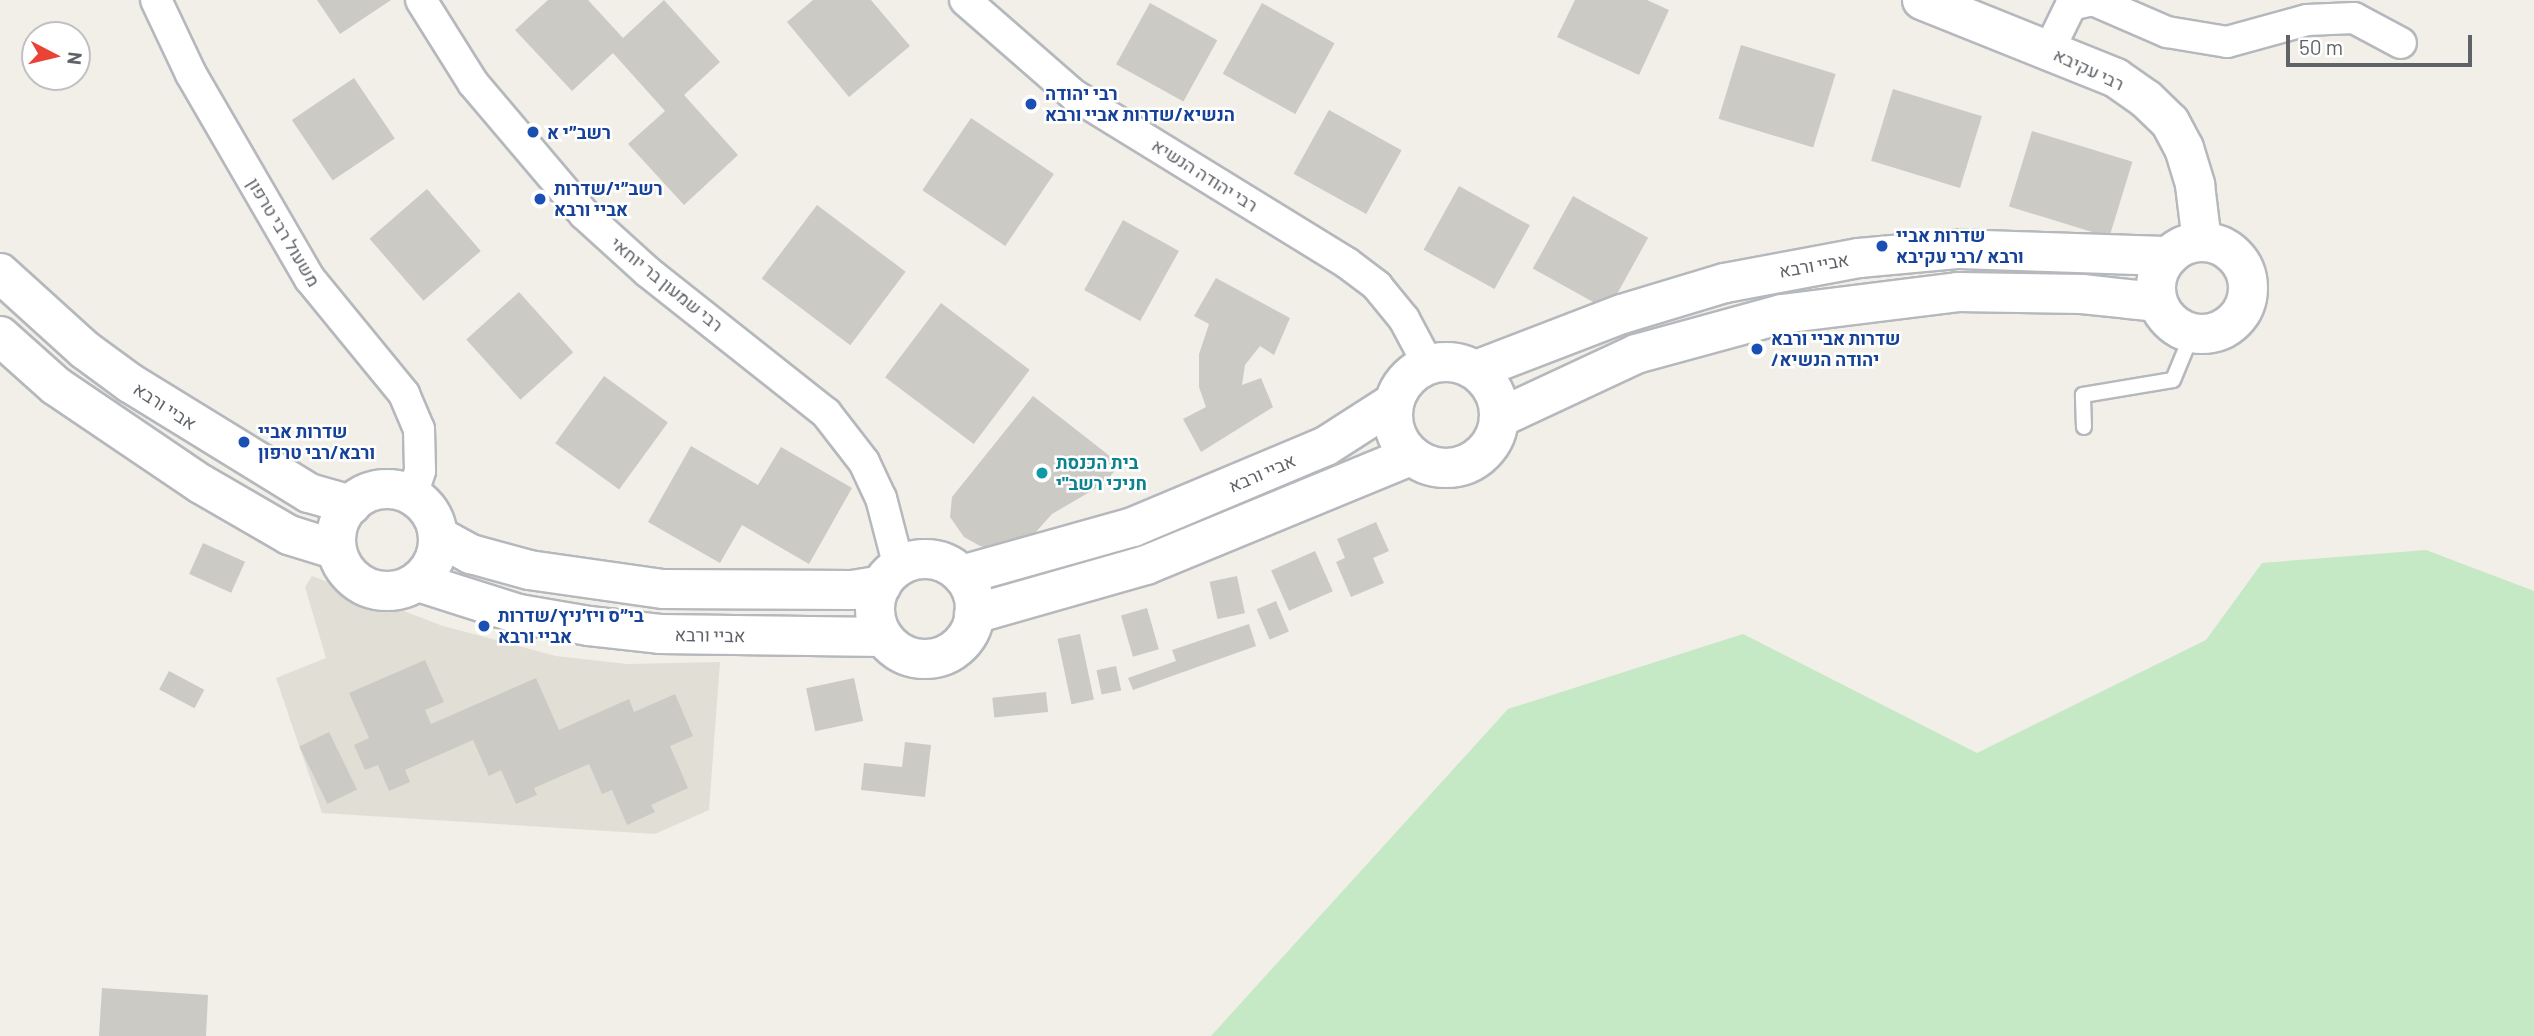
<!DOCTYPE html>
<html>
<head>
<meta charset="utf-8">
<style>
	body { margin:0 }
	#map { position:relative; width:2534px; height:1036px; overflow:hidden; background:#f1efe8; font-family:Barlow,Heebo,sans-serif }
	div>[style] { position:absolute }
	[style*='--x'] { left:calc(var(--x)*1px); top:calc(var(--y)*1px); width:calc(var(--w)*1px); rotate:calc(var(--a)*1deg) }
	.education>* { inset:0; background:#e1ded6 }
	.green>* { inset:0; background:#c5e8c5 }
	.building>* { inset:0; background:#cccac5; transform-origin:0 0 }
	.roads { filter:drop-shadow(2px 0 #b5b8bc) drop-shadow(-2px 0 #b5b8bc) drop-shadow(0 2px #b5b8bc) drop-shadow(0 -2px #b5b8bc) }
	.lane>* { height:14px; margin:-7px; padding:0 7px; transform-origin:7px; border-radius:7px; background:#fff }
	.street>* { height:30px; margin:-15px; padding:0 15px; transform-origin:15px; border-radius:15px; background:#fff }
	.secondary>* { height:38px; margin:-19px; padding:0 19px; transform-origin:19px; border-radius:19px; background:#fff }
	.secondary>.ring { margin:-19px; padding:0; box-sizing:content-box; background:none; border:38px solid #fff; border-radius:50% }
	.dots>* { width:19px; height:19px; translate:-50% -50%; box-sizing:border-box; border:4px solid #fff; border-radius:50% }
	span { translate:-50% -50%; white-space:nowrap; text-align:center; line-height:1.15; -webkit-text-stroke:5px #fff; paint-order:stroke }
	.street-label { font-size:18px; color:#5f6368 }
	.transit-label { font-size:18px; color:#164399; font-weight:700 }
	.left { translate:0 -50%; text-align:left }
	.culture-label { font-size:18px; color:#0d838f; font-weight:700 }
	.north { position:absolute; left:21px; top:21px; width:70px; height:70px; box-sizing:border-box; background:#fff; border:2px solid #bfc1c3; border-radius:50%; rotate:97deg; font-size:19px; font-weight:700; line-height:28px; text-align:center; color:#5f6368 }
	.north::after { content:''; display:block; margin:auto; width:24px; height:32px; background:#ea4335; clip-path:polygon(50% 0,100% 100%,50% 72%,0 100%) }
	.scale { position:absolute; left:2286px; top:35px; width:186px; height:32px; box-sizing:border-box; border:4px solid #5f6368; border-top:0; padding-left:9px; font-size:21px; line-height:24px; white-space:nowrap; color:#5f6368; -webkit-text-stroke:5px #fff; paint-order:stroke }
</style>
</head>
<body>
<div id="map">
	<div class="education">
		<div style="clip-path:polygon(312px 576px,443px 626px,556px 656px,627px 664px,720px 662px,709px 810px,655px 834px,322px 813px,276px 678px,326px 658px,305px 587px)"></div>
	</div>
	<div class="green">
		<div style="clip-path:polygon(2426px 550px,2534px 591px,2534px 1036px,1211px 1036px,1508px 709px,1743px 634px,1977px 753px,2206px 640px,2262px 563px)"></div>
	</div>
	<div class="building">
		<div style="clip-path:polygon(317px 0,391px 0,340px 34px)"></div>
		<div style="clip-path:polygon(548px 0,588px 0,623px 38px,664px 0,720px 62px,684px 95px,738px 155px,684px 205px,628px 144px,665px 111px,613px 53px,572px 91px,515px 30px)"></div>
		<div style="clip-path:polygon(813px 0,871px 0,910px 46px,849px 97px,787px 22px)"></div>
		<div style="clip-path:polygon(1575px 0,1647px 0,1669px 10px,1639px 75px,1557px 37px)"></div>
		<div style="left:1150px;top:3px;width:77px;height:70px;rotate:29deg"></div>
		<div style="left:1262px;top:3px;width:83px;height:81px;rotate:29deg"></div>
		<div style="left:1741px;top:45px;width:99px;height:77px;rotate:17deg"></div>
		<div style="left:354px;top:78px;width:73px;height:75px;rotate:56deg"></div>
		<div style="left:1893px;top:89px;width:93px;height:75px;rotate:17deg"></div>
		<div style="left:1329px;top:110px;width:83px;height:73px;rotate:29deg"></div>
		<div style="left:971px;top:118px;width:100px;height:87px;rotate:34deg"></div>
		<div style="left:2032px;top:131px;width:105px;height:79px;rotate:17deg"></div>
		<div style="left:1459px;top:186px;width:81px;height:73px;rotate:29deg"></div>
		<div style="left:427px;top:189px;width:82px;height:76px;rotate:49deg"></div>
		<div style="left:1573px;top:196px;width:86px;height:83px;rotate:29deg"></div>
		<div style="left:817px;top:205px;width:111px;height:92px;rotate:37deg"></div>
		<div style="left:1123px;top:220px;width:64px;height:80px;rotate:29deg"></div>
		<div style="clip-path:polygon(1216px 278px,1290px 318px,1274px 355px,1260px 346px,1245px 365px,1242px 385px,1261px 378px,1273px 407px,1201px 452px,1183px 419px,1206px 407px,1199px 387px,1199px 354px,1209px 324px,1194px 316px)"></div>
		<div style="left:519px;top:292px;width:81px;height:71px;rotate:48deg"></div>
		<div style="left:941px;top:303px;width:111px;height:93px;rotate:37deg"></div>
		<div style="left:604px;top:376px;width:79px;height:83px;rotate:36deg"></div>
		<div style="clip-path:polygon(1033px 396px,1120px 464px,1105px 483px,1052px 514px,1026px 543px,1003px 551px,980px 546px,964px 537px,950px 517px,952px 497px)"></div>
		<div style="clip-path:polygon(691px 446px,758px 485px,781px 447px,852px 488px,809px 564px,742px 525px,720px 563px,648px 522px)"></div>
		<div style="clip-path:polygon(1376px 522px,1389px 551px,1373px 558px,1384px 583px,1351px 597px,1336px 562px,1345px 558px,1337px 539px)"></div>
		<div style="left:203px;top:543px;width:46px;height:34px;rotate:24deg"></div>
		<div style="left:1315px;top:551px;width:44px;height:48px;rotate:66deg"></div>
		<div style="left:1237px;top:576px;width:38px;height:28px;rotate:78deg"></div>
		<div style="left:1276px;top:601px;width:33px;height:21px;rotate:67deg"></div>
		<div style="left:1147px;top:608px;width:43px;height:27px;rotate:74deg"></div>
		<div style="clip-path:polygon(1249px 624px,1256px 646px,1133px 690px,1128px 678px,1176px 661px,1172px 650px)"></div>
		<div style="left:1080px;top:634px;width:67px;height:23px;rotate:78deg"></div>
		<div style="clip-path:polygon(425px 660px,444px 702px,425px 710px,431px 724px,536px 678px,559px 730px,629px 699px,634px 712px,675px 694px,693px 736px,670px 746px,688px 788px,651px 805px,655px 812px,627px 825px,612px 790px,602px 794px,589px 764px,534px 788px,537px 795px,516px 804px,501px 770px,489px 776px,473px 740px,405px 770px,410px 782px,389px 791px,378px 765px,365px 770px,354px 745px,369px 738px,349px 693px)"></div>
		<div style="left:1116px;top:666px;width:25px;height:20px;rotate:78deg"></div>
		<div style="left:169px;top:671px;width:40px;height:21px;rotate:28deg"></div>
		<div style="left:854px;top:678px;width:44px;height:49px;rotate:78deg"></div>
		<div style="left:1046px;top:692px;width:20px;height:54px;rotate:84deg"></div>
		<div style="left:329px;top:732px;width:64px;height:33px;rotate:64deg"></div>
		<div style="clip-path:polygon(905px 742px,931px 745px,925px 797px,861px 790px,864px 763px,902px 767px)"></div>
		<div style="clip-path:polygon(102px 988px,208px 995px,206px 1036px,99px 1036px)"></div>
	</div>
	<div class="roads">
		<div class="lane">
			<div style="--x:2084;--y:427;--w:32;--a:-92"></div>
			<div style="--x:2083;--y:395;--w:91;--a:-9.5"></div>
			<div style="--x:2173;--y:380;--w:50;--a:-67.6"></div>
		</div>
		<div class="street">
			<div style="--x:156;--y:0;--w:82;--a:64.7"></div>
			<div style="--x:191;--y:74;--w:237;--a:59.9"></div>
			<div style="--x:310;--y:279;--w:149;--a:50.7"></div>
			<div style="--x:404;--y:394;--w:38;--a:67"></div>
			<div style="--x:419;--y:429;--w:42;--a:88.6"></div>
			<div style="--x:420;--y:471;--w:25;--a:108"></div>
			<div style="--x:421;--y:0;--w:98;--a:57.9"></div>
			<div style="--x:473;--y:83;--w:172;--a:49.7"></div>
			<div style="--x:584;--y:214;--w:86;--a:42.2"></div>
			<div style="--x:648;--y:272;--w:227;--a:38.4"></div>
			<div style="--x:826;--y:413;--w:62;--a:52.2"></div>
			<div style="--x:864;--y:462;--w:40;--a:65"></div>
			<div style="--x:881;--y:498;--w:71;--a:75.4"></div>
			<div style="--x:965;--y:0;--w:145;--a:41.1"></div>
			<div style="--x:1074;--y:95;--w:321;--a:31.6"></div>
			<div style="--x:1347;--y:263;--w:38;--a:37"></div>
			<div style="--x:1377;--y:286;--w:43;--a:50.7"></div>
			<div style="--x:1404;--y:319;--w:51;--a:61.9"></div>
			<div style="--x:2049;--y:50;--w:50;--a:-63.9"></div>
			<div style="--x:2071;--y:5;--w:23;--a:-13"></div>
			<div style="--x:2093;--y:0;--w:81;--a:23.4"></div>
			<div style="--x:2167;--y:32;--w:61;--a:9.5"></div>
			<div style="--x:2227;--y:42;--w:83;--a:-15.4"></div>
			<div style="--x:2307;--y:20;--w:47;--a:-2.4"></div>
			<div style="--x:2354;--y:18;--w:53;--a:28"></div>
		</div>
		<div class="secondary">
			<div style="--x:1922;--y:0;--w:209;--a:21.9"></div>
			<div style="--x:2116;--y:78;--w:37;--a:35"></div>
			<div style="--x:2146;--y:99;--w:33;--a:44"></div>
			<div style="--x:2170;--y:122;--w:30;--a:62"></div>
			<div style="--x:2184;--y:148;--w:39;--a:73"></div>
			<div style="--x:2195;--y:185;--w:57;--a:83"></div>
			<div class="ring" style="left:2156px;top:242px;width:54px;height:54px"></div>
			<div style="--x:0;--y:273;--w:115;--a:42.2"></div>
			<div style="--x:85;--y:350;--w:56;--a:36.3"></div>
			<div style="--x:130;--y:383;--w:210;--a:31.6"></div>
			<div style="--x:309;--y:493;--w:44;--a:15.9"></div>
			<div style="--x:0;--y:336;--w:75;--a:41.8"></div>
			<div style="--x:56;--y:386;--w:175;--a:34.1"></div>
			<div style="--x:201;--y:484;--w:102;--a:30.1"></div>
			<div style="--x:289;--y:535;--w:50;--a:17.4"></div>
			<div class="ring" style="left:1393px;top:362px;width:68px;height:68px"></div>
			<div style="--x:1476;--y:370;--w:156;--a:-21"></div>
			<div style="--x:1622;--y:314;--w:108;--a:-16.8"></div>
			<div style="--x:1725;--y:283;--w:136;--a:-10.6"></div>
			<div style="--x:1859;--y:258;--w:98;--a:-5.2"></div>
			<div style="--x:1957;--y:249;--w:212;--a:1.9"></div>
			<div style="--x:1499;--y:418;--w:151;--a:-25"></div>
			<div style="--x:1636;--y:354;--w:151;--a:-15.3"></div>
			<div style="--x:1782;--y:314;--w:177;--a:-7.1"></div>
			<div style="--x:1958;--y:292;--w:124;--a:0.9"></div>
			<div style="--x:2082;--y:294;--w:75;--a:6.1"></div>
			<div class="ring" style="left:336px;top:489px;width:64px;height:64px"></div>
			<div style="--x:438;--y:536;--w:38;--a:29"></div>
			<div style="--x:471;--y:554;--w:60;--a:15.4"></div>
			<div style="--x:529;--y:570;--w:135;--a:8.1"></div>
			<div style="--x:663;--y:589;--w:189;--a:0.3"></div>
			<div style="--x:852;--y:590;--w:30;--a:-9"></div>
			<div class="ring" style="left:875px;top:559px;width:62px;height:62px"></div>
			<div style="--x:962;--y:575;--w:178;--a:-15.7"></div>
			<div style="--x:1133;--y:527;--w:209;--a:-22.8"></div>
			<div style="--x:1326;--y:446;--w:80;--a:-32.7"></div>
			<div style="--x:418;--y:582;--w:106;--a:17.6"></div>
			<div style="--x:519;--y:614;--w:71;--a:9.7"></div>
			<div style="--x:589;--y:626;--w:71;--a:6.4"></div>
			<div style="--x:660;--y:634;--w:223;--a:0.8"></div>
			<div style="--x:974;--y:614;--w:179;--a:-15.9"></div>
			<div style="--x:1146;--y:565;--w:287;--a:-22.4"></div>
		</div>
	</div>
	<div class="dots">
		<div style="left:1031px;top:104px;background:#1a4fb4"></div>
		<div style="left:533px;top:132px;background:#1a4fb4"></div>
		<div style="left:540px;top:199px;background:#1a4fb4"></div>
		<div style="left:1882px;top:246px;background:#1a4fb4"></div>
		<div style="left:1757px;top:349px;background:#1a4fb4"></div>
		<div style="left:244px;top:442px;background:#1a4fb4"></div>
		<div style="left:1042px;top:473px;background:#0f9aa8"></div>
		<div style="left:484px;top:626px;background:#1a4fb4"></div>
	</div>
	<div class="street-label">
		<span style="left:2089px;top:69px;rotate:25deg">רבי עקיבא</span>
		<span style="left:1205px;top:175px;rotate:32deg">רבי יהודה הנשיא</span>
		<span style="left:284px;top:232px;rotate:59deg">משעול רבי טרפון</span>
		<span style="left:1814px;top:265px;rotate:-10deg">אביי ורבא</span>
		<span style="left:667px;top:284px;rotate:39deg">רבי שמעון בר יוחאי</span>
		<span style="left:165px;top:406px;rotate:33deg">אביי ורבא</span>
		<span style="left:1262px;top:473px;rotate:-23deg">אביי ורבא</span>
		<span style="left:710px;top:635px;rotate:1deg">אביי ורבא</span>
	</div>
	<div class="transit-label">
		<span class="left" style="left:1045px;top:104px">רבי יהודה<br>הנשיא/שדרות אביי ורבא</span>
		<span class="left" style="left:547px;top:132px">רשב״י א</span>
		<span class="left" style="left:554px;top:199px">רשב״י/שדרות<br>אביי ורבא</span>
		<span class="left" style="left:1896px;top:246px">שדרות אביי<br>ורבא /רבי עקיבא</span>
		<span class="left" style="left:1771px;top:349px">שדרות אביי ורבא<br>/יהודה הנשיא</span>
		<span class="left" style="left:258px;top:442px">שדרות אביי<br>ורבא/רבי טרפון</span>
		<span class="left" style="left:498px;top:626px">בי״ס ויז׳ניץ/שדרות<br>אביי ורבא</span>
	</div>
	<div class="culture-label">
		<span class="left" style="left:1056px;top:473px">בית הכנסת<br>חניכי רשב"י</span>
	</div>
	<div class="north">N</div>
	<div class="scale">50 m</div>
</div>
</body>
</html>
